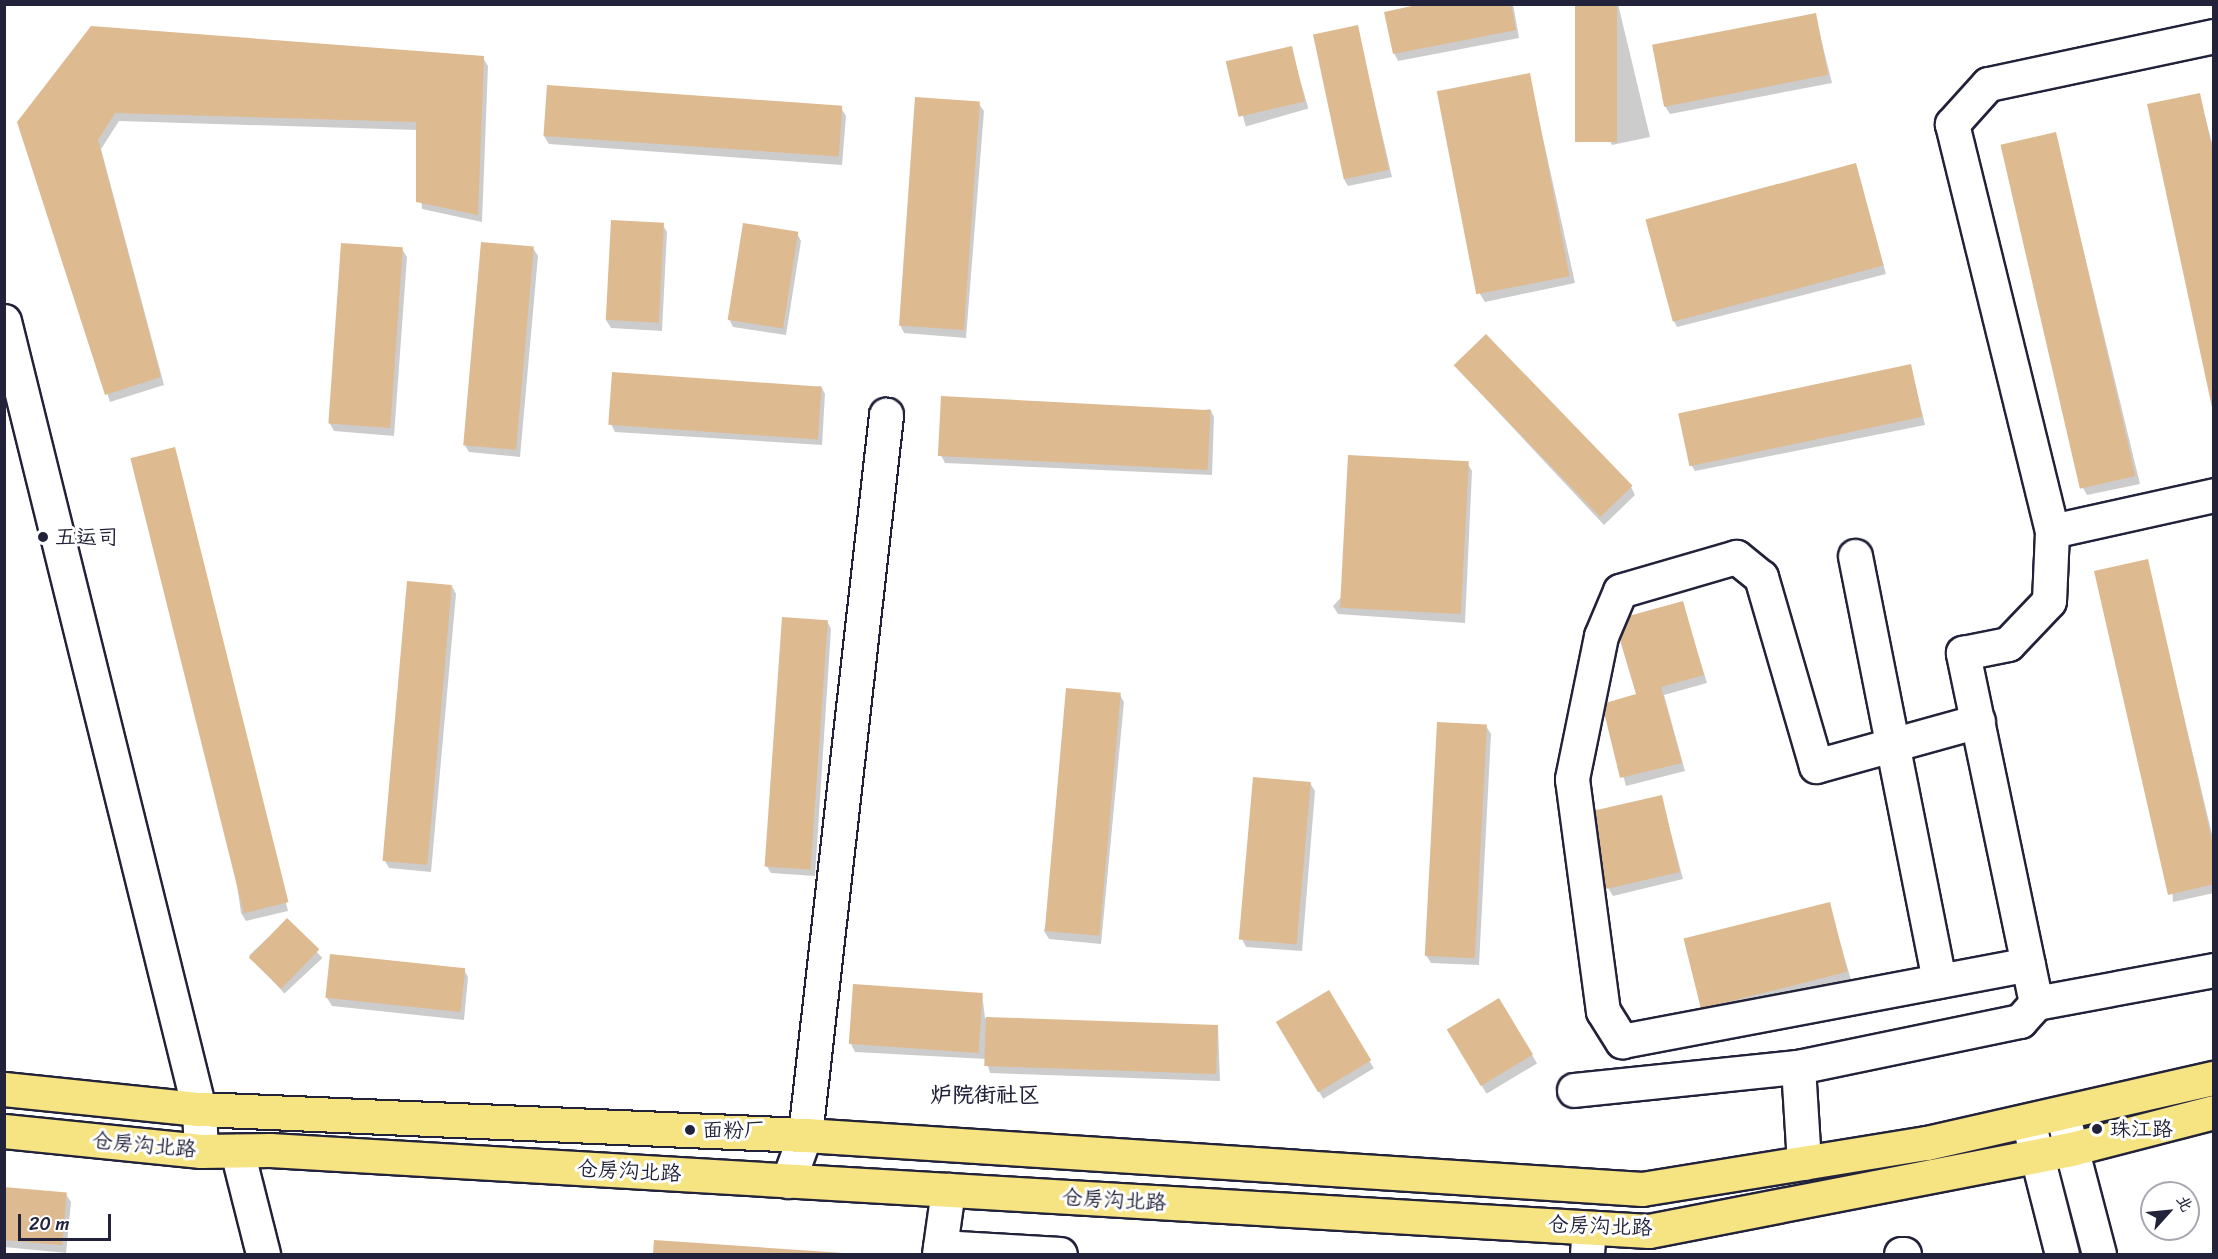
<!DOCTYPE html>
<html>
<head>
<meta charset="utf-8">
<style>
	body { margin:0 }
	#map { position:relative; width:2218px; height:1259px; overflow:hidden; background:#fff; font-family:Sriracha,"LXGW WenKai TC",sans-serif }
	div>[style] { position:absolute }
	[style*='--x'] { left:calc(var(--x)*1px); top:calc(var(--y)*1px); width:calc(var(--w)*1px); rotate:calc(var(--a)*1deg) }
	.shadow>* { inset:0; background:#0003; transform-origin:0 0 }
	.building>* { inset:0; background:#deba90; transform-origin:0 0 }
	.roads { filter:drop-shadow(2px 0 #22223b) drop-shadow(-2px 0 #22223b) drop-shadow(0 2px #22223b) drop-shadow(0 -2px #22223b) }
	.minor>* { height:33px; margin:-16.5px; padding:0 16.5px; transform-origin:16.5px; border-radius:16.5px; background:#fff }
	.major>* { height:33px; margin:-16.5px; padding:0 16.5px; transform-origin:16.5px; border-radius:16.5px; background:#f6e381 }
	.dots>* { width:16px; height:16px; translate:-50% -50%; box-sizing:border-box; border:3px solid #fff; border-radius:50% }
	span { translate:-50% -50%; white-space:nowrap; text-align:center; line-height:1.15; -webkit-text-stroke:6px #fff; paint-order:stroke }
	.poi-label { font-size:21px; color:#22223b }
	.left { translate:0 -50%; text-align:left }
	.street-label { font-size:21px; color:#22223b }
	.neighbourhood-label { font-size:22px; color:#22223b; font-weight:700 }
	.frame { position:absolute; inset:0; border:6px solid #22223b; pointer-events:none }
	.north { position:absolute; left:2140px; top:1181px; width:60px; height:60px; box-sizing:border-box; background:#fff; border:2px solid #a7a7b1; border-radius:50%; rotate:63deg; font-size:16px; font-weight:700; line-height:24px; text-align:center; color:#22223b }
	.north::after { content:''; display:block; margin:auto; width:21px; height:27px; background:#22223b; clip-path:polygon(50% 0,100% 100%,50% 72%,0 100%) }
	.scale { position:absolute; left:18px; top:1214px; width:93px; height:27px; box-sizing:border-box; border:3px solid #22223b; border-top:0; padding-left:8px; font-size:18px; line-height:21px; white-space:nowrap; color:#22223b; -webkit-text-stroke:4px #fff; paint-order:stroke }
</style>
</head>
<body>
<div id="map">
	<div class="shadow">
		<div style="clip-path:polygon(1429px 4px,1513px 4px,1519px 38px,1398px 61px,1394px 53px)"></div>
		<div style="clip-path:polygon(1576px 4px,1618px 4px,1650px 137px,1612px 145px,1608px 138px)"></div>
		<div style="clip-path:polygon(1815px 15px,1832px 83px,1670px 114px,1665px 106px)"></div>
		<div style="clip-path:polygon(1357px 27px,1392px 177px,1348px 186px,1344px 179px)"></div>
		<div style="left:1291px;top:48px;width:63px;height:65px;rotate:74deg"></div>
		<div style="clip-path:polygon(483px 58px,488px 66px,482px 222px,422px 209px,417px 130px,119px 121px,101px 149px,164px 385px,110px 402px,19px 122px)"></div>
		<div style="clip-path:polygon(1529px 75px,1575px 283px,1485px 302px,1480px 294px)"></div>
		<div style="clip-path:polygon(2199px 95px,2214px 150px,2214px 410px,2148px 105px)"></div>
		<div style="clip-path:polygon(979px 104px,984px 111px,966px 338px,904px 333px,900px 325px)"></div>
		<div style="clip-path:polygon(841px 108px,846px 116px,842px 165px,549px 144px,544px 136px)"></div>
		<div style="clip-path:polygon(2055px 133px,2140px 484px,2087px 495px,2083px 488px)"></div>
		<div style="clip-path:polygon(1856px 165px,1886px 274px,1677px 327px,1673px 319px)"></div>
		<div style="clip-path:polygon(663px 225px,667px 232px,662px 331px,611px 328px,606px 320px)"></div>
		<div style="clip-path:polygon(797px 233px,801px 241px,786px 335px,733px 327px,729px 319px)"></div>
		<div style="clip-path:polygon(533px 248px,538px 256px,520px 457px,469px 452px,464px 444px)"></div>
		<div style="clip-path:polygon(402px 249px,407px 257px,394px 436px,334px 431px,330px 424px)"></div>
		<div style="clip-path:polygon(1455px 366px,1631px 487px,1635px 495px,1604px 525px)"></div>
		<div style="clip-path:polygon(1911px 366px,1925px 425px,1695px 471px,1690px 463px)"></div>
		<div style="clip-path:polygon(821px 386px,825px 394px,822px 445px,615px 432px,611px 424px)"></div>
		<div style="clip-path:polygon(1210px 409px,1214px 417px,1212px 475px,945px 463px,941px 455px)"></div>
		<div style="clip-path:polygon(175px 448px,288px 911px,246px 921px,241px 913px)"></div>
		<div style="clip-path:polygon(1468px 464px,1472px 471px,1465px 623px,1338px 614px,1333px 606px)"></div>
		<div style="clip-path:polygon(2147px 561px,2214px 843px,2214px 893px,2173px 902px)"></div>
		<div style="clip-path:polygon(452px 586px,456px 594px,431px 872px,389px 868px,385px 861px)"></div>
		<div style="clip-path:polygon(1682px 602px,1707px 683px,1664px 695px,1685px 771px,1626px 786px,1604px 705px,1637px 695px)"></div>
		<div style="clip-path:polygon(827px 621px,831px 629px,815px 876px,771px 873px,766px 865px)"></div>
		<div style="clip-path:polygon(1120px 695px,1124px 702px,1101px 944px,1049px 939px,1044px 931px)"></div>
		<div style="clip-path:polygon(1486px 726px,1491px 734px,1479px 965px,1431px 963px,1426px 955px)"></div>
		<div style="clip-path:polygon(1310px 783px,1315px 791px,1302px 951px,1246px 947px,1242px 939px)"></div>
		<div style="clip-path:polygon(1661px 796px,1683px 879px,1613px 896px,1608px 888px)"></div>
		<div style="clip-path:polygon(1829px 904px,1851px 980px,1707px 1016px,1703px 1008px)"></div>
		<div style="left:287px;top:920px;width:52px;height:52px;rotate:47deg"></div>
		<div style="clip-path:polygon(464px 970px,468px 977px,464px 1020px,332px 1006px,327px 998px)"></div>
		<div style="left:1328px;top:992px;width:89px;height:59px;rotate:59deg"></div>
		<div style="clip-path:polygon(982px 993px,985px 1018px,1218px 1026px,1220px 1081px,990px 1073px,986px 1059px,855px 1052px,851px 1044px)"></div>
		<div style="left:1499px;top:1000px;width:74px;height:59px;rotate:59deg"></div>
		<div style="clip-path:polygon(4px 1189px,66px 1194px,71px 1202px,66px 1253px,4px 1247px)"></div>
		<div style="clip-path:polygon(656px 1241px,847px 1254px,655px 1254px)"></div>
	</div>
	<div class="building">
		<div style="clip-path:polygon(1421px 4px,1511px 4px,1516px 30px,1393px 54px,1384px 12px)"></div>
		<div style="left:1575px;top:4px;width:42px;height:138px"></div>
		<div style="left:1816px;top:13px;width:63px;height:167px;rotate:79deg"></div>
		<div style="left:1358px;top:25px;width:148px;height:46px;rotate:78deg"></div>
		<div style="clip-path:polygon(91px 26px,484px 56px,478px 215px,416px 202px,416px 122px,115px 113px,98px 140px,161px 377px,105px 395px,17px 122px)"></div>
		<div style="left:1292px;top:46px;width:57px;height:68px;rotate:77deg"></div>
		<div style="left:1530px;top:73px;width:207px;height:95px;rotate:79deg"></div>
		<div style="left:547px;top:85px;width:296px;height:51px;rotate:4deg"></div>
		<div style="clip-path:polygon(2200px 93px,2214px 157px,2213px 412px,2147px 104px)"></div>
		<div style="left:915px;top:97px;width:65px;height:229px;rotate:4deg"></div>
		<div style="left:2056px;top:132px;width:353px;height:57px;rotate:77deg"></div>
		<div style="left:1856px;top:163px;width:106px;height:218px;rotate:75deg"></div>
		<div style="left:611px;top:220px;width:53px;height:100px;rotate:3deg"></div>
		<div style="left:743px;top:223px;width:56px;height:98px;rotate:9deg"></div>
		<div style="left:481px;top:242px;width:53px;height:204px;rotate:5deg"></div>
		<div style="left:341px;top:243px;width:62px;height:181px;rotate:4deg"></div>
		<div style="left:1486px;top:334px;width:211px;height:45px;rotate:46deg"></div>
		<div style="left:1911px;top:364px;width:54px;height:238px;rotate:78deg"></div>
		<div style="left:612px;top:372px;width:210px;height:53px;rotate:4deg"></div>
		<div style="left:941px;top:396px;width:270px;height:60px;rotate:3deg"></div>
		<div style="left:175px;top:447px;width:469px;height:46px;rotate:76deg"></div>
		<div style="left:1348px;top:455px;width:121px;height:153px;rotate:3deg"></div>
		<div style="clip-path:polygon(2148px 559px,2214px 850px,2214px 884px,2168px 895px,2094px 571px)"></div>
		<div style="left:407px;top:581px;width:45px;height:281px;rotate:5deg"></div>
		<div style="clip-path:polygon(1683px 601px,1704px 675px,1661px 687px,1682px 763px,1620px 778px,1602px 704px,1636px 694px,1614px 620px)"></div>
		<div style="left:782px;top:617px;width:46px;height:250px;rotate:4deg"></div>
		<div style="left:1066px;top:688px;width:55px;height:244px;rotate:5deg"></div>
		<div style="left:1437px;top:722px;width:50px;height:234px;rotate:3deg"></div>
		<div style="left:1253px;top:777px;width:58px;height:163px;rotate:5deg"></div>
		<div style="left:1662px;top:795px;width:79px;height:76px;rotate:77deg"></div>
		<div style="left:1830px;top:902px;width:72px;height:151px;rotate:76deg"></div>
		<div style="left:287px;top:918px;width:45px;height:55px;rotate:44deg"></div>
		<div style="left:330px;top:954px;width:136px;height:44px;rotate:6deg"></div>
		<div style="left:853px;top:984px;width:130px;height:60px;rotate:4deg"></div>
		<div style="left:1329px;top:990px;width:82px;height:62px;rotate:59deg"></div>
		<div style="left:1499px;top:998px;width:66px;height:61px;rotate:59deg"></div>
		<div style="left:986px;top:1017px;width:232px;height:49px;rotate:2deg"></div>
		<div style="left:4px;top:1187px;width:63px;height:53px;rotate:5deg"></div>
		<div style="clip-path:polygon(654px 1240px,844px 1253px,843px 1254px,653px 1254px)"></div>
	</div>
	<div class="roads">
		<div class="minor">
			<div style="--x:2214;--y:36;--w:231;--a:168"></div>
			<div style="--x:1988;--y:84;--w:54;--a:132"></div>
			<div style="--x:1952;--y:124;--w:419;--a:76.2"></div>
			<div style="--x:2052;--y:531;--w:166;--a:-12.5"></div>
			<div style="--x:4;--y:321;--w:812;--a:76.1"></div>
			<div style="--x:199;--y:1109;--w:42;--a:87.3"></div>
			<div style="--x:1855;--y:556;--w:433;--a:78.8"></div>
			<div style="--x:1978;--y:721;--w:168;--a:164.5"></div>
			<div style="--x:1816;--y:766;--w:197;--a:-106.2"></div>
			<div style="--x:1761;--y:577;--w:32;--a:-141"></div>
			<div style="--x:1736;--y:557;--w:121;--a:163.7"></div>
			<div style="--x:1620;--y:591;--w:49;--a:112.9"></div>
			<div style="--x:1601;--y:636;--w:146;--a:101.5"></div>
			<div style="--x:1572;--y:779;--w:234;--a:82.4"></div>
			<div style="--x:1603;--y:1011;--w:36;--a:58"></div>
			<div style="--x:1622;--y:1041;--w:413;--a:-10.7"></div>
			<div style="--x:2036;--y:1003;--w:181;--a:-10.5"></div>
			<div style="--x:1798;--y:1067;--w:96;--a:86.4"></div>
			<div style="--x:1574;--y:1090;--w:225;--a:-5.9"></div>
			<div style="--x:1798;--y:1067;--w:227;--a:-11.7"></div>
			<div style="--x:2020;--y:1021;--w:24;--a:-48"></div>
			<div style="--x:2036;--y:1003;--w:358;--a:-101.8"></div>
			<div style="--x:1963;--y:653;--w:46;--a:-11.3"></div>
			<div style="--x:2008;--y:644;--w:59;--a:-46.4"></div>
			<div style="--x:2049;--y:601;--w:70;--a:-87.5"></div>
			<div style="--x:2062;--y:1113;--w:146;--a:75.3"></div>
			<div style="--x:2028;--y:1121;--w:137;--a:75.7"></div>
			<div style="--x:237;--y:1151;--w:106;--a:75.8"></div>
			<div style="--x:788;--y:1181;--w:49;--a:-69.7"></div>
			<div style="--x:805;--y:1135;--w:725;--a:-83.58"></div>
			<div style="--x:940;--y:1247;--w:120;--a:3.3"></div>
			<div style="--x:939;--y:1254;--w:65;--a:-82"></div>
			<div style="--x:1587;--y:1254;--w:26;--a:-86"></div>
			<div style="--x:1901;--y:1254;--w:3;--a:0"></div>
		</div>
		<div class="major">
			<div style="--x:4;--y:1089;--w:196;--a:5.9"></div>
			<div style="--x:199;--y:1109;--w:607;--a:2.46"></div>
			<div style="--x:805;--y:1135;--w:839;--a:3.69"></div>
			<div style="--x:1642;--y:1189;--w:289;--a:-9.2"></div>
			<div style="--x:1927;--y:1143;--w:294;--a:-12.8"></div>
			<div style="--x:4;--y:1131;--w:198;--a:5.8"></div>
			<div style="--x:201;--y:1151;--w:69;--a:-0.8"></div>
			<div style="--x:270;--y:1150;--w:1381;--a:3.36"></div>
			<div style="--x:1649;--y:1231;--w:430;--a:-11"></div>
			<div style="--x:2071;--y:1149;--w:148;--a:-14.5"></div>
		</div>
	</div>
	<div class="dots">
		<div style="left:43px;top:537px;background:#22223b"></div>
		<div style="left:2097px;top:1129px;background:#22223b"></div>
		<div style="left:690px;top:1130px;background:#22223b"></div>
	</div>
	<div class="poi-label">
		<span class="left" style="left:55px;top:537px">五运司</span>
		<span class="left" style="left:2110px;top:1129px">珠江路</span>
		<span class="left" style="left:702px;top:1130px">面粉厂</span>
	</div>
	<div class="street-label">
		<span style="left:144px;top:1145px;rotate:5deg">仓房沟北路</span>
		<span style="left:629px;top:1171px;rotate:3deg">仓房沟北路</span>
		<span style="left:1114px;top:1200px;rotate:3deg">仓房沟北路</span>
		<span style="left:1600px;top:1226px;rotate:2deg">仓房沟北路</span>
	</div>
	<div class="neighbourhood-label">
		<span style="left:985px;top:1095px">炉院街社区</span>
	</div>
	<div class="frame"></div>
	<div class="north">北</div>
	<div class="scale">20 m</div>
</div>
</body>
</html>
